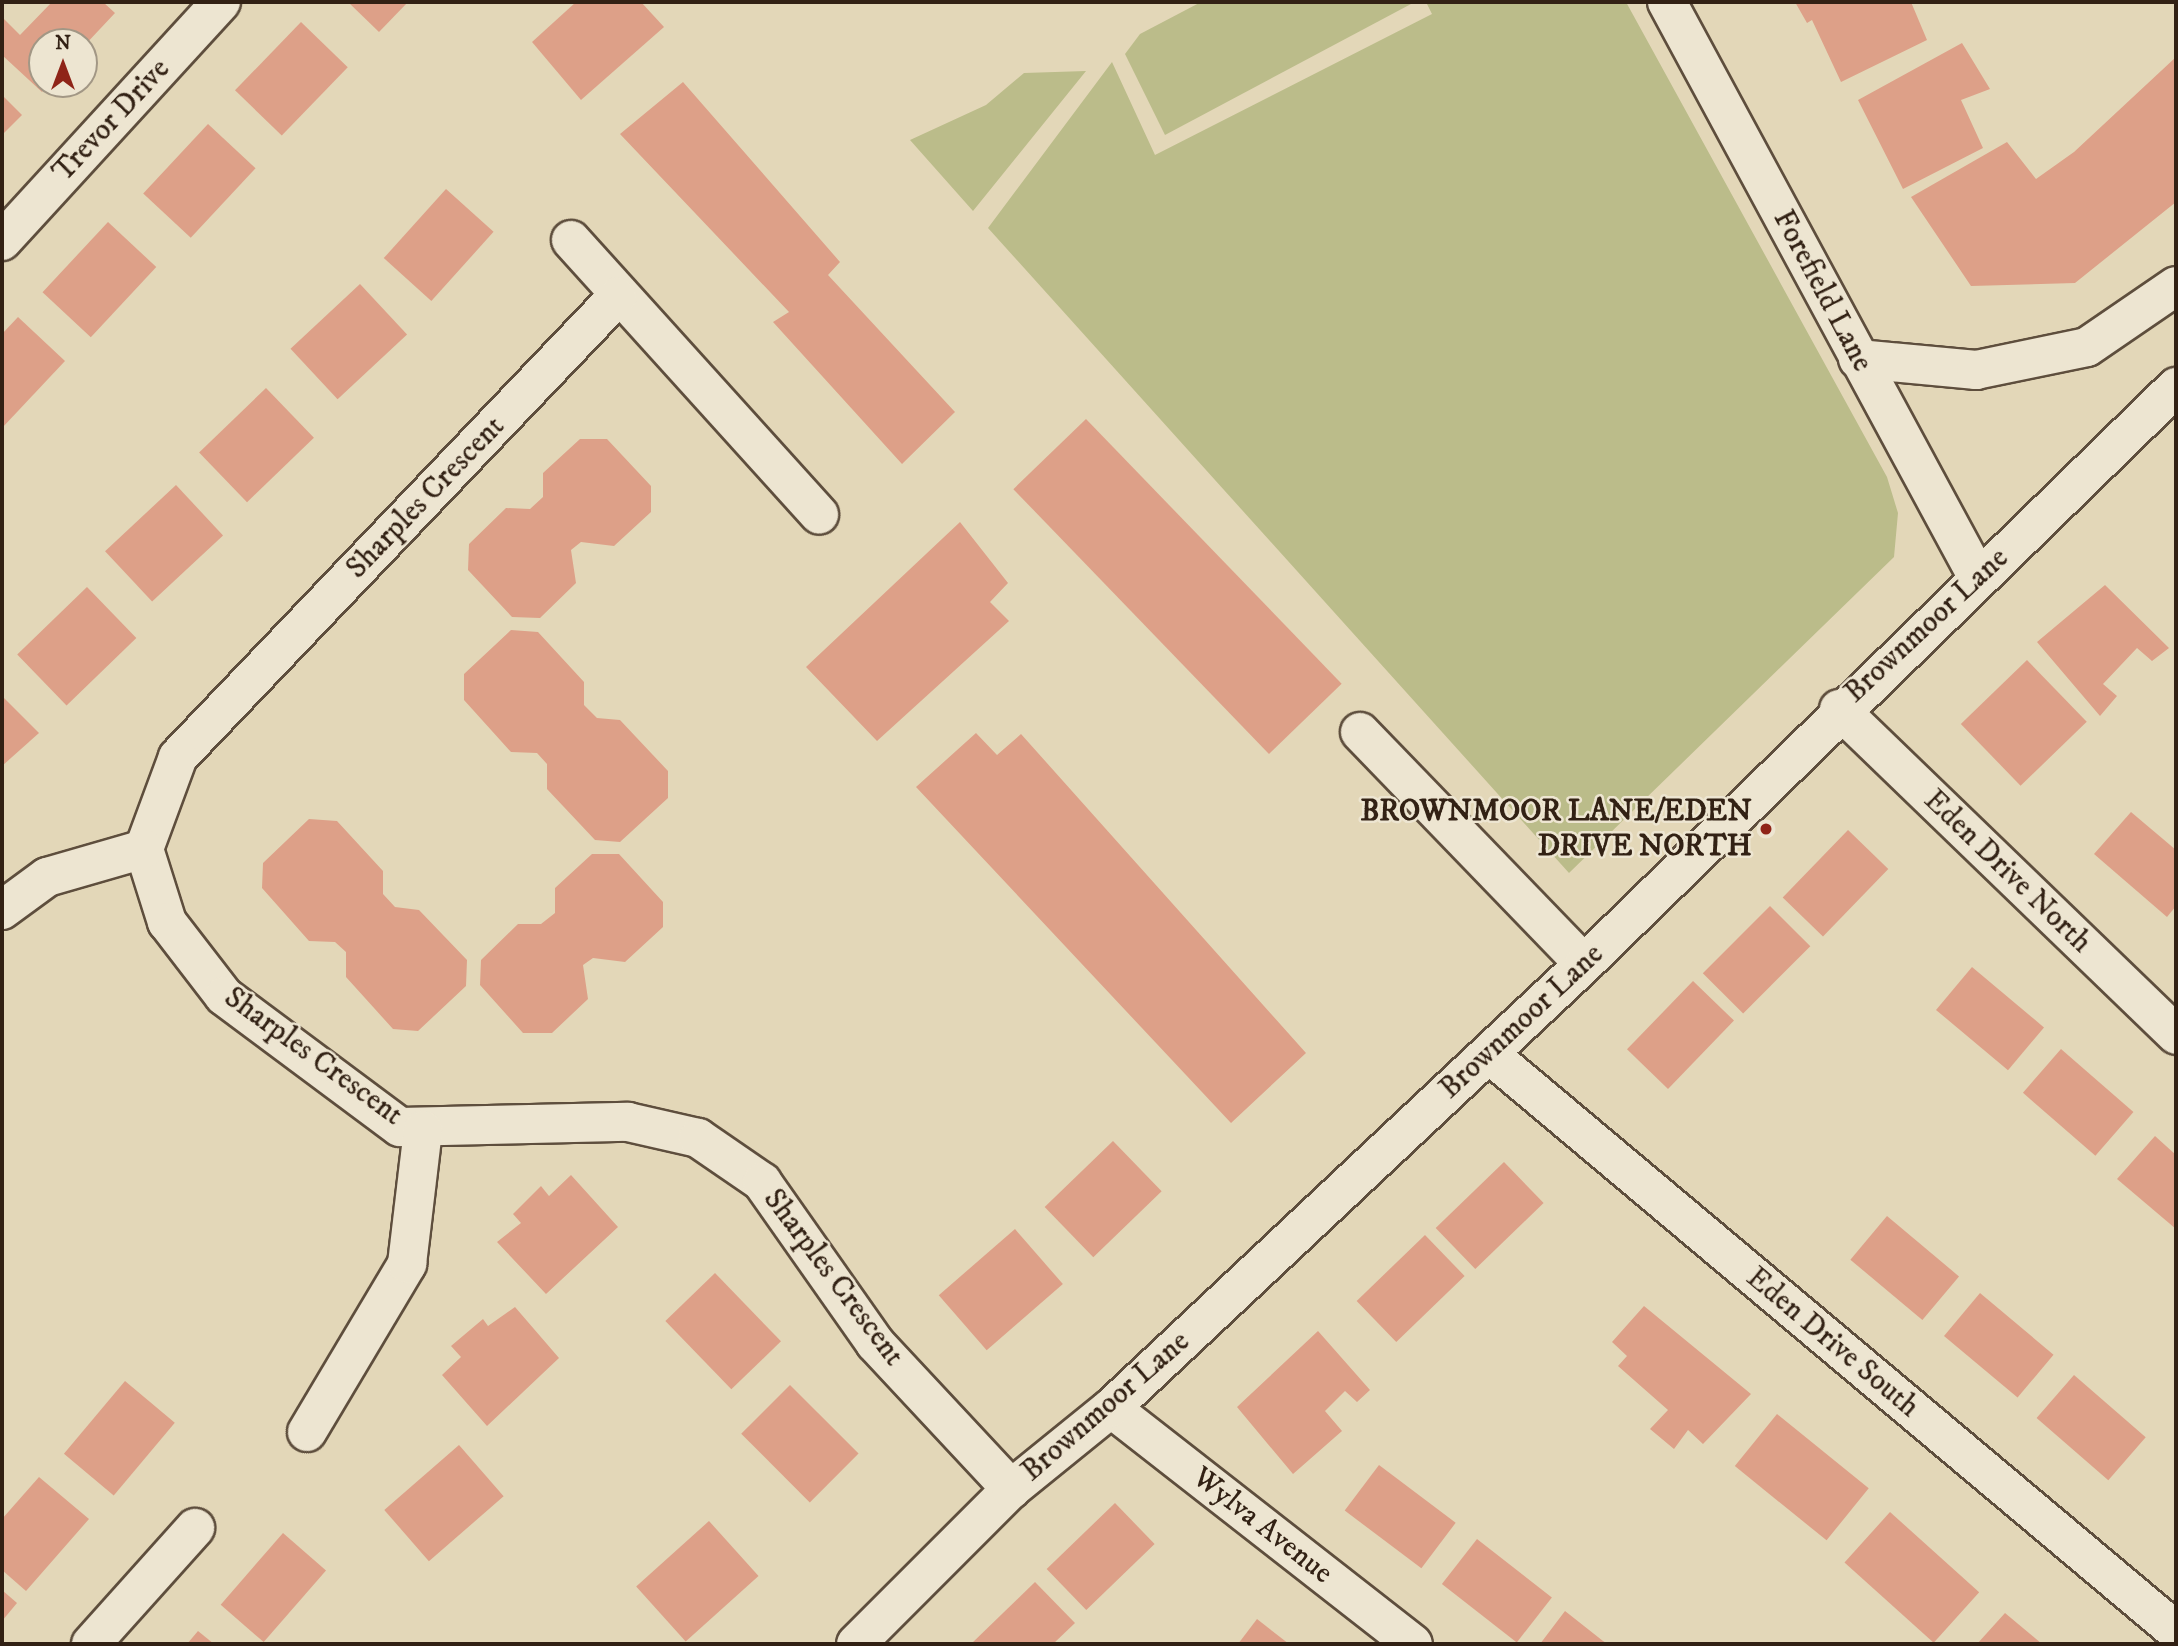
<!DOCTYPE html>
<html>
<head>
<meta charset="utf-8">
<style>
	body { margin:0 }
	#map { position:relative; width:2178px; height:1646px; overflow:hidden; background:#e3d7b8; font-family:"IM FELL DW Pica",serif }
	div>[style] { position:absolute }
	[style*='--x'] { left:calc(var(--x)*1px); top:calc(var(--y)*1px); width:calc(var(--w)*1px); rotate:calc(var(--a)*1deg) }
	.green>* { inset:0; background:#bbbc8a }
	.building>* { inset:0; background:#dda088; transform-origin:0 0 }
	.roads { filter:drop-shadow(2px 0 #5e4e3d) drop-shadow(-2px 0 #5e4e3d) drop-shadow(0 2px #5e4e3d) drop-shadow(0 -2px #5e4e3d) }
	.minor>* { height:38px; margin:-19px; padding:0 19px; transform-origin:19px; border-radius:19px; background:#ede5d1 }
	.dots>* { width:19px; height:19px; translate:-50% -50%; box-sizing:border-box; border:4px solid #ede5d1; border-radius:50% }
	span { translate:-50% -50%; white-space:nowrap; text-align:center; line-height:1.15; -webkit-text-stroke:5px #ede5d1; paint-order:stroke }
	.street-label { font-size:30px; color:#322114 }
	.poi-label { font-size:30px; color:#322114; font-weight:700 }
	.right { translate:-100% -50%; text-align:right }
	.frame { position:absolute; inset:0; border:4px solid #322114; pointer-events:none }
	.north { position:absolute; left:28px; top:28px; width:70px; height:70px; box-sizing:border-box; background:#ede5d1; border:2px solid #a29785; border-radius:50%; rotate:0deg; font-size:19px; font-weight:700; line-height:28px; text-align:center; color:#322114 }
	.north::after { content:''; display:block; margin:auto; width:24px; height:32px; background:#8f2418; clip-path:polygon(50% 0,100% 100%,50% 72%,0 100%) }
</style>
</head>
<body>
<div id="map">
	<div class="green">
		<div style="clip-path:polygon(1201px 2px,1409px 2px,1411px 4px,1165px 135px,1125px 54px,1140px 34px)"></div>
		<div style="clip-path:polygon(1426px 2px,1626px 2px,1887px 477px,1898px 513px,1894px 557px,1569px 873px,988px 228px,1112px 62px,1155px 155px,1432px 14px)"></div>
		<div style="clip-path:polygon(1086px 71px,973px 211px,910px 140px,986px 105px,1024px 73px)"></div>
	</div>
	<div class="building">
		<div style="clip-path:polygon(52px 2px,103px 2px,115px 13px,84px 46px,42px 42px,42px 84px,49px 84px,42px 92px,2px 55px,2px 17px,20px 35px)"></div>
		<div style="clip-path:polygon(348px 2px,408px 2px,379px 32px)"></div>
		<div style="clip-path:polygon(576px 2px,641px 2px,664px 27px,581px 100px,532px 42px)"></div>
		<div style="clip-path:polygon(1795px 2px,1911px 2px,1927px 40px,1841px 82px,1812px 20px,1807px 23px)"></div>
		<div style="left:301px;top:22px;width:65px;height:95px;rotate:44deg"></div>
		<div style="clip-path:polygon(1962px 43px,1990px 89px,1961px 100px,1983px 148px,1903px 189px,1858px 100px)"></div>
		<div style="clip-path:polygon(2176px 57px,2176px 202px,2075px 283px,1971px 286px,1911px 197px,2007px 142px,2036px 179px,2074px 152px)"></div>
		<div style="clip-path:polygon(683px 82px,840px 262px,828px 275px,955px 412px,902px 464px,773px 322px,789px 312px,620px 134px)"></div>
		<div style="clip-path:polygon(2px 95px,22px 115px,2px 135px)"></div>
		<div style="left:208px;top:124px;width:65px;height:95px;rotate:43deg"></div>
		<div style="left:446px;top:189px;width:64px;height:93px;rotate:42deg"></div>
		<div style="left:108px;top:222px;width:66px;height:96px;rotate:43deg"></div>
		<div style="left:360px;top:284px;width:69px;height:95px;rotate:47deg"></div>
		<div style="clip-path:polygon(18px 317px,65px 361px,2px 428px,2px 334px)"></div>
		<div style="left:266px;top:388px;width:69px;height:93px;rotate:46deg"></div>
		<div style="left:1086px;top:419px;width:368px;height:101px;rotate:46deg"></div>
		<div style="clip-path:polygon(580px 439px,607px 439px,651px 486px,651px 512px,614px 546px,581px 542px,571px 550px,576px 583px,540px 618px,512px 617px,468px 570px,469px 544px,506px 508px,530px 509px,543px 497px,543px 473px)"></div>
		<div style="left:176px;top:485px;width:69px;height:97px;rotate:47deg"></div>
		<div style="clip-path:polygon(960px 522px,1008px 583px,990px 602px,1009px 621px,877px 741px,806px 667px)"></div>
		<div style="clip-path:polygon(2105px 585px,2169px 648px,2152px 661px,2137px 648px,2103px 684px,2117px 696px,2100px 716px,2037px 642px)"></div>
		<div style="left:87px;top:587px;width:71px;height:97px;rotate:46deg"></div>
		<div style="clip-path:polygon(511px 630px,538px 632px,584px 682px,584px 705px,597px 718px,620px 720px,668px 771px,668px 798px,620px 842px,595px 840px,547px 789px,547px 764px,537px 753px,511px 752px,464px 700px,464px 674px)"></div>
		<div style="left:2027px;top:660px;width:86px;height:92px;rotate:46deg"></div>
		<div style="clip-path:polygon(2px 696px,39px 733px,2px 766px)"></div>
		<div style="clip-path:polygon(976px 733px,997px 755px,1021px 734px,1306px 1053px,1231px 1123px,916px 787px)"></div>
		<div style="clip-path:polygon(2131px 812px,2176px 850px,2176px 906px,2167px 917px,2094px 854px)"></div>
		<div style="clip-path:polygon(309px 819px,337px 821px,383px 871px,383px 894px,395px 907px,419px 910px,467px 960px,466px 986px,418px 1031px,393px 1029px,346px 977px,346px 952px,335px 942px,309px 941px,262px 888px,263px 863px)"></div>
		<div style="left:1848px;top:830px;width:56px;height:94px;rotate:44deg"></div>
		<div style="clip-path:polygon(592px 854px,619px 854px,663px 902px,663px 927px,625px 962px,593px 958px,583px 965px,588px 999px,552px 1033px,523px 1033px,480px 985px,481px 960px,518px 924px,541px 924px,555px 913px,555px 888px)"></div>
		<div style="left:1770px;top:906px;width:57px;height:95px;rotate:45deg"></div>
		<div style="left:1972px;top:967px;width:94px;height:56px;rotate:40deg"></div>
		<div style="left:1693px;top:981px;width:57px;height:95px;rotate:44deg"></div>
		<div style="left:2061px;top:1049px;width:96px;height:58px;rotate:41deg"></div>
		<div style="clip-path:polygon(2155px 1136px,2176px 1155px,2176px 1229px,2117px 1179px)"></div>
		<div style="left:1113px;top:1141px;width:70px;height:95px;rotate:46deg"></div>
		<div style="left:1504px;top:1162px;width:57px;height:95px;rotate:46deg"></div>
		<div style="clip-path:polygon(571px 1175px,618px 1227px,546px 1294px,497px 1242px,521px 1223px,513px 1214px,541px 1186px,549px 1196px)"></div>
		<div style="left:1887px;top:1216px;width:94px;height:57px;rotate:40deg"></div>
		<div style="left:1015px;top:1229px;width:73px;height:101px;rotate:49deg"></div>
		<div style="left:1425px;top:1235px;width:57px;height:95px;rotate:46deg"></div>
		<div style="left:715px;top:1273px;width:95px;height:69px;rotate:46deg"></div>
		<div style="left:1980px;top:1293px;width:96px;height:56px;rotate:40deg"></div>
		<div style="clip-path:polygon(1644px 1306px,1751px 1394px,1703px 1444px,1688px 1430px,1674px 1449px,1650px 1429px,1668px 1410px,1618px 1366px,1627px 1356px,1612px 1342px)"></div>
		<div style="clip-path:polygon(515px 1307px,559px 1358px,487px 1426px,442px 1375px,461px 1357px,451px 1346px,483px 1319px,488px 1326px)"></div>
		<div style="clip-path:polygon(1318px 1331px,1370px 1390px,1357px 1402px,1345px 1391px,1325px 1411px,1342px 1431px,1293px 1474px,1237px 1407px)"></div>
		<div style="left:2074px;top:1375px;width:95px;height:57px;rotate:41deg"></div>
		<div style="left:125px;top:1381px;width:65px;height:95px;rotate:40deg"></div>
		<div style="left:790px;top:1385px;width:97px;height:69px;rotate:45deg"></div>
		<div style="left:1777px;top:1414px;width:118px;height:67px;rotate:39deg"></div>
		<div style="left:459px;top:1445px;width:68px;height:99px;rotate:49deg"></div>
		<div style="left:1379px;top:1465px;width:96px;height:57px;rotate:37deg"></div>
		<div style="clip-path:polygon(39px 1477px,89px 1519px,26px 1591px,2px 1570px,2px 1519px)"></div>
		<div style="left:1115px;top:1503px;width:57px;height:95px;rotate:46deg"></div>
		<div style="left:1890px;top:1512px;width:120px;height:68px;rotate:42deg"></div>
		<div style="left:709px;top:1521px;width:74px;height:98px;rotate:48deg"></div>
		<div style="left:283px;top:1533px;width:57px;height:95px;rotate:41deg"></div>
		<div style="left:1477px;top:1539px;width:95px;height:57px;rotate:38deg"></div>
		<div style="clip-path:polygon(1035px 1582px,1075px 1623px,1053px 1644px,971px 1644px)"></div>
		<div style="clip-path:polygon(2px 1590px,17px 1603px,2px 1621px)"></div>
		<div style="clip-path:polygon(1565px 1611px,1603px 1641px,1608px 1644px,1540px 1644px)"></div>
		<div style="clip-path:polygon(2005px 1613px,2042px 1644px,1977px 1644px)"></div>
		<div style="clip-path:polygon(1257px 1619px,1289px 1644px,1238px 1644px)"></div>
		<div style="clip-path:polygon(198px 1631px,214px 1644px,187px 1644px)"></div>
	</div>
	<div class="roads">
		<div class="minor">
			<div style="--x:1667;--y:2;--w:655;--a:61.63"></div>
			<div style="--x:571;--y:240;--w:370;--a:47.9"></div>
			<div style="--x:2;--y:241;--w:324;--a:-47.5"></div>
			<div style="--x:617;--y:297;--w:636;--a:133.66"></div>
			<div style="--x:178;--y:757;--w:98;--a:110.3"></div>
			<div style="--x:144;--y:849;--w:77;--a:72.5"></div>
			<div style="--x:167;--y:922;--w:93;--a:52.4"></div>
			<div style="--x:224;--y:996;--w:219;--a:36.7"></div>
			<div style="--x:400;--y:1127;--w:228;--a:-1.3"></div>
			<div style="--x:628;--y:1122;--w:72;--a:12.9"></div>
			<div style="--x:698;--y:1138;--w:78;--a:34.5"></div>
			<div style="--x:762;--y:1182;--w:197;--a:54.9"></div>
			<div style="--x:875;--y:1343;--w:200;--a:47"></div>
			<div style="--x:1858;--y:359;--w:119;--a:5.3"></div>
			<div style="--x:1976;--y:370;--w:113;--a:-11.7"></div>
			<div style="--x:2087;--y:347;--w:108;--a:-34.4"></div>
			<div style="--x:1839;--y:709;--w:469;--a:44"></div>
			<div style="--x:1360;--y:732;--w:322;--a:46"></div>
			<div style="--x:2;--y:910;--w:56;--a:-36.3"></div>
			<div style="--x:47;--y:877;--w:101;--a:-16.1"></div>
			<div style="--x:1489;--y:1054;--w:897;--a:40.03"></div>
			<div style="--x:1111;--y:1408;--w:383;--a:38"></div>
			<div style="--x:307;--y:1432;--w:196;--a:-59.2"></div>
			<div style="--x:407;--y:1264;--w:135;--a:-83.2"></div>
			<div style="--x:91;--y:1644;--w:156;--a:-48.1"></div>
			<div style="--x:856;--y:1644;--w:219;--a:-45"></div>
			<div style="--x:1011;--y:1489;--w:129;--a:-39"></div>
			<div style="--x:1111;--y:1408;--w:649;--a:-43.19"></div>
			<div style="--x:1584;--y:964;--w:827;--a:-44.26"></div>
		</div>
	</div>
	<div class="dots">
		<div style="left:1766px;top:829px;background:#8f2418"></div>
	</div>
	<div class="street-label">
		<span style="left:112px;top:121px;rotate:-47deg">Trevor Drive</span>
		<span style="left:1822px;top:291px;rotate:62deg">Forefield Lane</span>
		<span style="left:426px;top:498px;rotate:-46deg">Sharples Crescent</span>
		<span style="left:1927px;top:626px;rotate:-43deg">Brownmoor Lane</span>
		<span style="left:2007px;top:872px;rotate:44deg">Eden Drive North</span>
		<span style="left:1522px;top:1022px;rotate:-43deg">Brownmoor Lane</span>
		<span style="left:313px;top:1057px;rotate:36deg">Sharples Crescent</span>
		<span style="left:833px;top:1278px;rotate:53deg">Sharples Crescent</span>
		<span style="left:1832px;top:1343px;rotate:40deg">Eden Drive South</span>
		<span style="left:1106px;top:1407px;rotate:-41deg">Brownmoor Lane</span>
		<span style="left:1262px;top:1526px;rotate:38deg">Wylva Avenue</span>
	</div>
	<div class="poi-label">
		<span class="right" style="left:1752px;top:829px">BROWNMOOR LANE/EDEN<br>DRIVE NORTH</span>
	</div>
	<div class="frame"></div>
	<div class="north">N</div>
</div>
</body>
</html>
